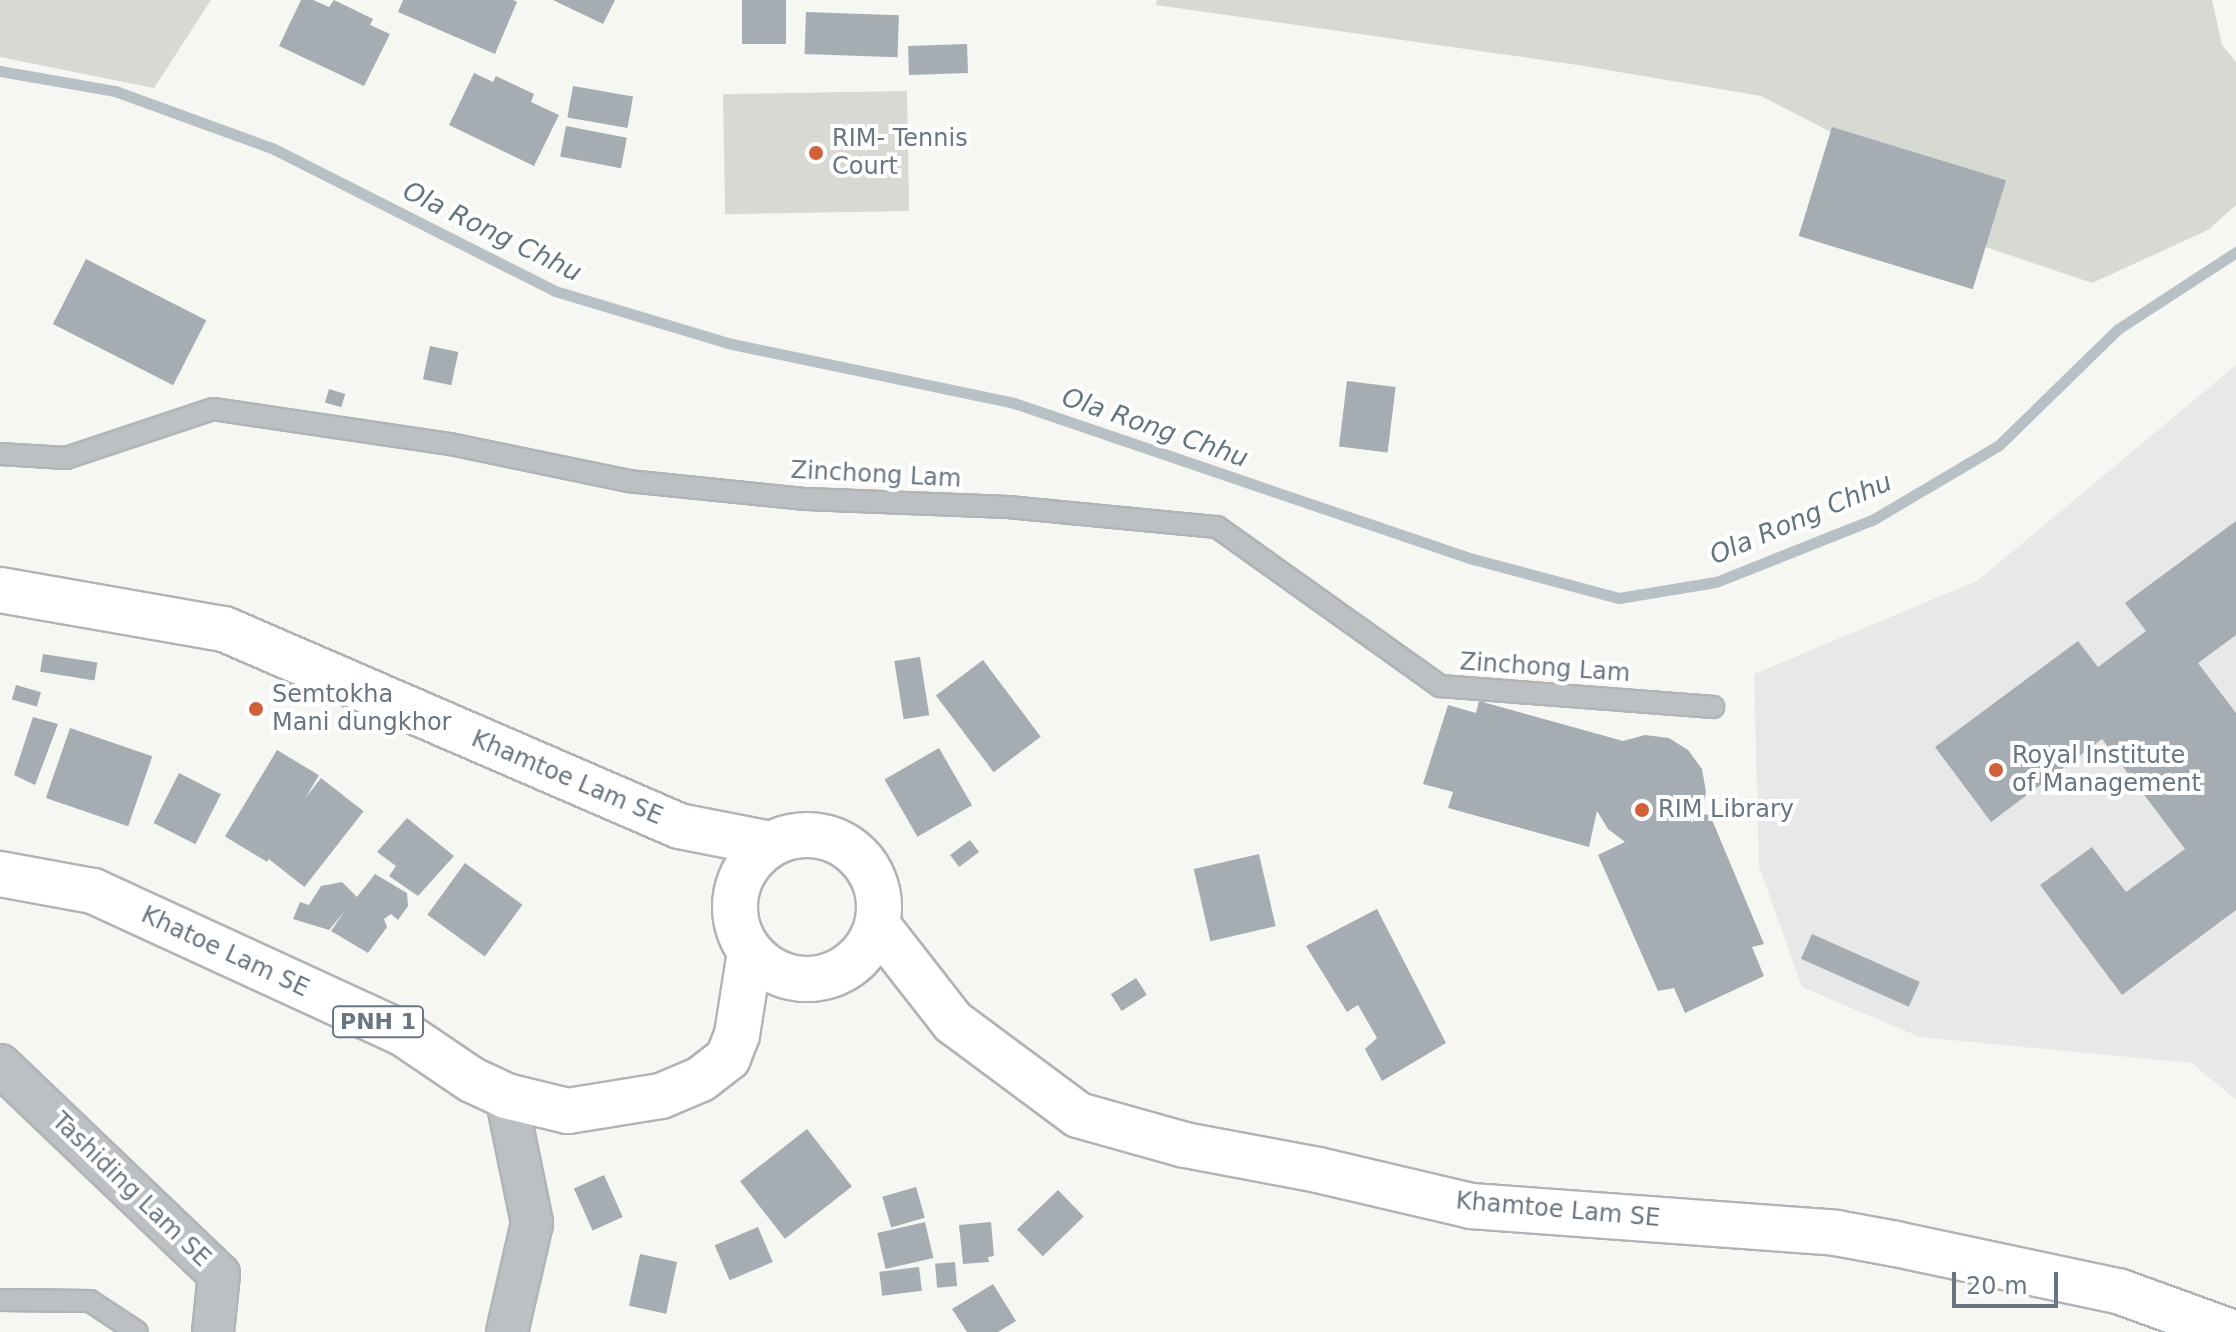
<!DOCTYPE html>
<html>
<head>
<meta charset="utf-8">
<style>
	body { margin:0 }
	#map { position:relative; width:2236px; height:1332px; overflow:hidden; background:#f6f6f3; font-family:"DejaVu Sans",sans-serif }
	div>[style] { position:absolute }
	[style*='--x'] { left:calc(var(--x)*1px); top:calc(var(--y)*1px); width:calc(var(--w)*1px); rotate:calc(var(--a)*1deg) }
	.built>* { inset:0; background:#e7e8e7 }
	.green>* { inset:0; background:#d6dad3; transform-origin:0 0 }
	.stream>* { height:11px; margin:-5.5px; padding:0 5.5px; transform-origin:5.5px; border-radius:5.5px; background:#b7c1c5 }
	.building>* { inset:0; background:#a6adb2; transform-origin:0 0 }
	.roads { filter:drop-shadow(2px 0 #b0b4b7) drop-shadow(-2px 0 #b0b4b7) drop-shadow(0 2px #b0b4b7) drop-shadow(0 -2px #b0b4b7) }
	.service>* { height:20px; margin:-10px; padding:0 10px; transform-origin:10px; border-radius:10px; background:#bcc0c3 }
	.minor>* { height:40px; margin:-20px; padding:0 20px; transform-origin:20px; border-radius:20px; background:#bcc0c3 }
	.primary>* { height:44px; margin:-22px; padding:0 22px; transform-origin:22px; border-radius:22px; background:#fff }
	.primary>.ring { margin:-22px; padding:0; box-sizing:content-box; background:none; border:44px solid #fff; border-radius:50% }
	.dots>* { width:22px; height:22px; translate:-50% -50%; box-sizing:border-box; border:4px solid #fff; border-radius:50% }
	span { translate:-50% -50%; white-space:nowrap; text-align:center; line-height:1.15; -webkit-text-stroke:8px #fff; paint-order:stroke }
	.shield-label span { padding:2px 6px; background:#fff; border:2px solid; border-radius:6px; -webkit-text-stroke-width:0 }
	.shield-label { font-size:22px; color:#697681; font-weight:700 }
	.poi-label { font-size:24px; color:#697681 }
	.left { translate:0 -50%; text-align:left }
	.street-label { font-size:24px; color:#697681 }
	.water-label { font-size:26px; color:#64767d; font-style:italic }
	.scale { position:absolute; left:1952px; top:1272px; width:106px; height:36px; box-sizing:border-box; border:4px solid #697681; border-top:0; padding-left:10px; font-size:24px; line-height:28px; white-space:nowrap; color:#697681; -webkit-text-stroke:6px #fff; paint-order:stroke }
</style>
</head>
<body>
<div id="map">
	<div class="built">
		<div style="clip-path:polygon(2236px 365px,2236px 1100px,2192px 1063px,1920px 1037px,1802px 987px,1759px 866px,1754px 674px,1977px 581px)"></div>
	</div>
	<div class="green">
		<div style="clip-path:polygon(0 0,211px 0,154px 88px,0 57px)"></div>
		<div style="clip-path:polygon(1157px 0,2212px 0,2222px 45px,2236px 62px,2236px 205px,2208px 230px,2092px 283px,1897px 217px,1866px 150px,1761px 96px,1578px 65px,1156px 5px)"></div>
		<div style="left:907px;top:91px;width:120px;height:184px;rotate:89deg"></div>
	</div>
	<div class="stream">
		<div style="--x:0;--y:71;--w:117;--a:9.9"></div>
		<div style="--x:115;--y:91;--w:167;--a:20"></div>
		<div style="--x:272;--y:148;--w:317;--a:26.8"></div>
		<div style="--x:555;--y:291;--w:185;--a:16.7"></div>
		<div style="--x:732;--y:344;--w:288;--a:11.8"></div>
		<div style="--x:1014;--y:403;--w:485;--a:18.8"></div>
		<div style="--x:1473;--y:559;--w:151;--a:15"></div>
		<div style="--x:1619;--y:598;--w:98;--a:-9.4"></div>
		<div style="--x:1716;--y:582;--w:170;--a:-21.7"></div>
		<div style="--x:1874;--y:519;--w:145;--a:-30.6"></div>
		<div style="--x:1999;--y:445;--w:166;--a:-44.3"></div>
		<div style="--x:2118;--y:329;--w:141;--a:-33.1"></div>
	</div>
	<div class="building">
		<div style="clip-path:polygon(301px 0,313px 0,329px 7px,334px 0,373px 19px,370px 25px,390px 34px,364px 86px,279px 46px)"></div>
		<div style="clip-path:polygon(403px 0,513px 0,517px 2px,495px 54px,398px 12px)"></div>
		<div style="clip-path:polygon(553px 0,615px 0,603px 24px)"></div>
		<div style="left:742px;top:0;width:44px;height:44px"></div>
		<div style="left:806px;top:12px;width:93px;height:42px;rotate:2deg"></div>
		<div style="left:967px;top:44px;width:29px;height:59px;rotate:88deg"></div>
		<div style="clip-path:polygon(474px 73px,493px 82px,496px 76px,534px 94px,531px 102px,559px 115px,534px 166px,449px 125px)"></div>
		<div style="left:573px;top:86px;width:61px;height:32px;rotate:10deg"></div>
		<div style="left:566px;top:126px;width:62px;height:31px;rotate:11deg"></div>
		<div style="left:1832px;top:127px;width:182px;height:114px;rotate:17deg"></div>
		<div style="left:86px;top:259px;width:135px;height:73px;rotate:27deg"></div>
		<div style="left:430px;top:346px;width:29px;height:34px;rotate:12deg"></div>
		<div style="left:1347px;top:381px;width:49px;height:66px;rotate:7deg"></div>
		<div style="left:329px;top:389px;width:17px;height:14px;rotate:17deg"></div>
		<div style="clip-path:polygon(2236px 521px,2236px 635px,2198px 663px,2236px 713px,2236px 910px,2122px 995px,2040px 885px,2092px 847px,2126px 892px,2185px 849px,2102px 739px,1991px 822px,1935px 747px,2078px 641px,2098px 667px,2146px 631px,2125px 603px)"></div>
		<div style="left:43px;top:654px;width:55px;height:18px;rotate:9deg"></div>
		<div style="left:920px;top:657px;width:59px;height:26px;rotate:81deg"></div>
		<div style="left:983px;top:660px;width:96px;height:59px;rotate:53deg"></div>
		<div style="left:16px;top:685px;width:26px;height:15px;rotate:16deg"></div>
		<div style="clip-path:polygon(1479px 701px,1623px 741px,1645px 735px,1669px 738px,1688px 750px,1702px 769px,1706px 792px,1701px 814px,1710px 815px,1764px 944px,1752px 947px,1764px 976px,1685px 1013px,1674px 988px,1658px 991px,1598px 855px,1625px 842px,1608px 829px,1597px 811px,1589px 847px,1448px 808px,1453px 792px,1423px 784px,1448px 705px,1476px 713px)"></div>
		<div style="clip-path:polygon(33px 717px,58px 724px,35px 785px,14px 775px)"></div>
		<div style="left:70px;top:728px;width:87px;height:74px;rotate:19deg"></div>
		<div style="left:939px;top:748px;width:66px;height:63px;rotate:60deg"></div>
		<div style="left:277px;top:750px;width:49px;height:101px;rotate:31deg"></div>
		<div style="left:179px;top:773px;width:47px;height:56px;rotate:27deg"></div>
		<div style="left:321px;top:778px;width:54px;height:96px;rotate:38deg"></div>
		<div style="clip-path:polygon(407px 818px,454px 856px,418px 896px,389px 876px,396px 866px,377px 852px)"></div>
		<div style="left:970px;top:840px;width:15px;height:25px;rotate:53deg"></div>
		<div style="left:1259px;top:854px;width:74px;height:67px;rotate:77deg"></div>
		<div style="left:465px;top:863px;width:71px;height:64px;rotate:36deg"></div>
		<div style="clip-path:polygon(375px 874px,407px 893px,408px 906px,398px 920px,391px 914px,384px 919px,387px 927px,368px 953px,331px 931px,344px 912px,329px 930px,293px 919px,300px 902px,309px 905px,321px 886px,342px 882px,357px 897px)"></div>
		<div style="clip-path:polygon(1377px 909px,1446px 1043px,1382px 1081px,1365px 1049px,1377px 1038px,1358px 1005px,1347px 1012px,1306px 946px)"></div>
		<div style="left:1812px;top:934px;width:118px;height:27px;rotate:24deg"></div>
		<div style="left:1136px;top:978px;width:20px;height:30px;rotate:57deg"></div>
		<div style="left:807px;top:1129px;width:73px;height:85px;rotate:52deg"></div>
		<div style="left:604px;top:1175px;width:46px;height:33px;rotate:66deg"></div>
		<div style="left:916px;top:1187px;width:32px;height:35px;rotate:74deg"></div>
		<div style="left:1058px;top:1190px;width:37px;height:57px;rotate:46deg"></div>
		<div style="left:925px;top:1222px;width:37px;height:49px;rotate:77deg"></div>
		<div style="clip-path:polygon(991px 1222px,994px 1256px,988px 1257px,989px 1262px,963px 1264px,959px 1225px)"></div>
		<div style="left:758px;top:1227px;width:38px;height:47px;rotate:67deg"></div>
		<div style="left:640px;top:1254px;width:38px;height:53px;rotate:12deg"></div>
		<div style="left:955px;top:1262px;width:24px;height:20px;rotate:85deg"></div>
		<div style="left:919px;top:1267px;width:24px;height:40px;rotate:83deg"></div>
		<div style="clip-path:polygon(993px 1284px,1016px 1321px,998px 1332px,967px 1332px,952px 1309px)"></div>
	</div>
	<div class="roads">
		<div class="service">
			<div style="--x:0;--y:454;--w:66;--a:3.5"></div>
			<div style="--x:66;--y:458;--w:155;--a:-18.4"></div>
			<div style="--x:213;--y:409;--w:240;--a:8.4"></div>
			<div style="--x:450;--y:444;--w:182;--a:11.7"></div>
			<div style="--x:628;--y:481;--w:179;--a:5.8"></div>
			<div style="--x:806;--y:499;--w:202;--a:2.3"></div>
			<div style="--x:1008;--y:507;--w:210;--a:5.5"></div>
			<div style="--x:1217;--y:527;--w:274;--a:35.5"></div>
			<div style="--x:1440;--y:686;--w:274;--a:4.4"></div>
			<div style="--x:0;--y:1300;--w:90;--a:0.6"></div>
			<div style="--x:90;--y:1301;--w:56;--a:33.4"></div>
		</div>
		<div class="minor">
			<div style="--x:0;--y:1065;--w:303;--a:43.7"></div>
			<div style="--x:219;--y:1274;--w:58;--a:95.9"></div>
			<div style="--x:506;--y:1096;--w:130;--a:78.4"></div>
			<div style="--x:532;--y:1223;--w:112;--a:102.9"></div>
		</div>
		<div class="primary">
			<div style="--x:0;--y:590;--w:227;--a:9.9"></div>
			<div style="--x:224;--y:629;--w:496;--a:23.4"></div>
			<div style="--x:679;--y:826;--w:94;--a:11.1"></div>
			<div class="ring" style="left:735px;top:835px;width:100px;height:100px"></div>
			<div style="--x:0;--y:874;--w:95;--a:10.4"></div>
			<div style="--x:93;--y:891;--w:342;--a:24.7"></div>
			<div style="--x:404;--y:1034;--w:82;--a:34.1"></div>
			<div style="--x:472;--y:1080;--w:38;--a:25"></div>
			<div style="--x:506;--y:1096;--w:64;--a:13.6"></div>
			<div style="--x:568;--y:1111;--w:94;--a:-9.2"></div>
			<div style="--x:661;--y:1096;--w:43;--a:-23"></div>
			<div style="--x:701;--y:1079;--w:34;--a:-38"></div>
			<div style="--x:728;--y:1058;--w:25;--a:-69"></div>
			<div style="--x:737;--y:1035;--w:84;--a:-81.1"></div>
			<div style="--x:878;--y:926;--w:122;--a:52"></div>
			<div style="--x:953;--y:1022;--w:156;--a:36.6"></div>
			<div style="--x:1078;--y:1115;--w:111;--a:15.7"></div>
			<div style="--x:1185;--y:1145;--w:135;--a:10.6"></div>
			<div style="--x:1318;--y:1170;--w:157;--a:13.2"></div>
			<div style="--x:1471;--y:1206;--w:366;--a:4.2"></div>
			<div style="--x:1836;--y:1233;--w:61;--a:10.4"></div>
			<div style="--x:1896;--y:1244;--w:227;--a:12"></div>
			<div style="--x:2118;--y:1291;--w:120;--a:19.9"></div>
		</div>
	</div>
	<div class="dots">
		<div style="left:816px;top:153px;background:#cf603a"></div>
		<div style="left:256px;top:709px;background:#cf603a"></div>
		<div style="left:1996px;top:770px;background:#cf603a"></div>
		<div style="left:1642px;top:810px;background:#cf603a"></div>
	</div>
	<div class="shield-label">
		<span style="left:378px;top:1022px">PNH 1</span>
	</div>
	<div class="poi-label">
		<span class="left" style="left:832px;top:153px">RIM- Tennis<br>Court</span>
		<span class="left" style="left:272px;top:709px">Semtokha<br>Mani dungkhor</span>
		<span class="left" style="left:2012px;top:770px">Royal Institute<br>of Management</span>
		<span class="left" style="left:1658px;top:810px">RIM Library</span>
	</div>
	<div class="street-label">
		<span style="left:876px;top:475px;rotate:3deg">Zinchong Lam</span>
		<span style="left:1545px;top:668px;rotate:4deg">Zinchong Lam</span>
		<span style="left:567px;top:778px;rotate:23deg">Khamtoe Lam SE</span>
		<span style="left:225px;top:952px;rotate:25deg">Khatoe Lam SE</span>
		<span style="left:131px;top:1190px;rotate:44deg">Tashiding Lam SE</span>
		<span style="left:1558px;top:1210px;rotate:5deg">Khamtoe Lam SE</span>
	</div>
	<div class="water-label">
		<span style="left:492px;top:232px;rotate:26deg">Ola Rong Chhu</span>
		<span style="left:1155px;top:428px;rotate:19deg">Ola Rong Chhu</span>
		<span style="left:1801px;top:519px;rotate:-23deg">Ola Rong Chhu</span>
	</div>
	<div class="scale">20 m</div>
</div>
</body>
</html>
